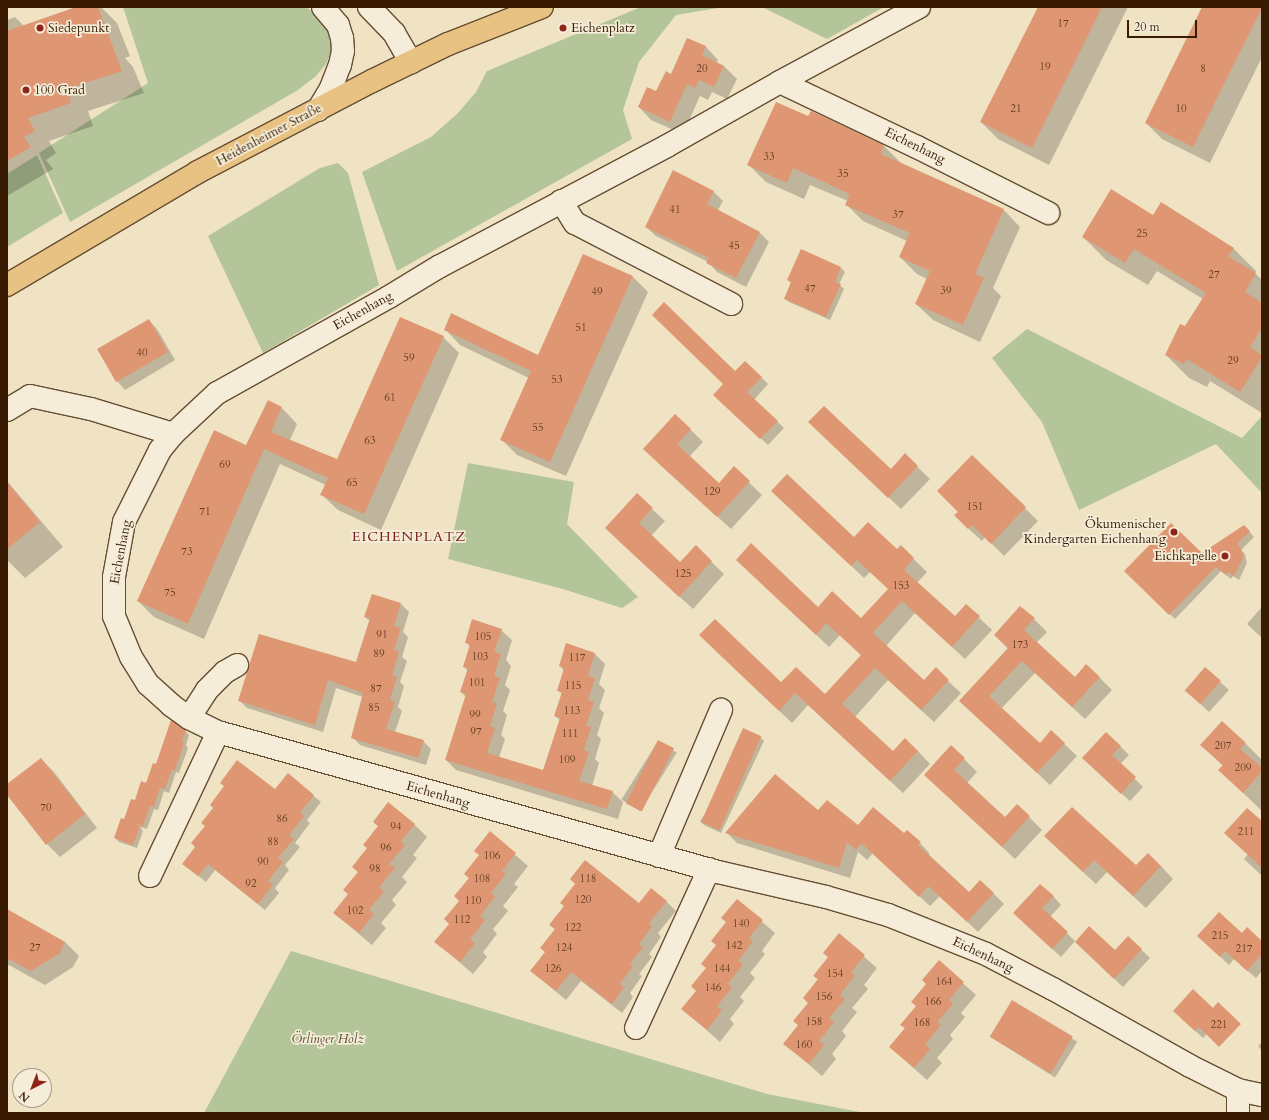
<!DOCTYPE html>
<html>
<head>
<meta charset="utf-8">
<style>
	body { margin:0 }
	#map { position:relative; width:1269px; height:1120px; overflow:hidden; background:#efe3c4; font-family:Cardo,serif }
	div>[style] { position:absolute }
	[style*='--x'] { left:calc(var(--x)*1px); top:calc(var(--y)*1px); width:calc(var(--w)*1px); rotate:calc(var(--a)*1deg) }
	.green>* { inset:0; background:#b4c599 }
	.shadow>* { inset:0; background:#0003; transform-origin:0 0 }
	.building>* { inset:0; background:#de9772; transform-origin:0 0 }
	.roads { filter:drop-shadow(1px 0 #664d32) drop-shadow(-1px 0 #664d32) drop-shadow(0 1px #664d32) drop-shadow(0 -1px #664d32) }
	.minor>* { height:22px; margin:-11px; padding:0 11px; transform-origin:11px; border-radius:11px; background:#f5edd9 }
	.major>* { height:22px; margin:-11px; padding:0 11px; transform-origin:11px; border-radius:11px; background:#e8c282 }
	.dots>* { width:11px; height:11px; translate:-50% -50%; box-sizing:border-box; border:2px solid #f5edd9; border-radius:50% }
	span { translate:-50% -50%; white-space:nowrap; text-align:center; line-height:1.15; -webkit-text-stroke:3.5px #f5edd9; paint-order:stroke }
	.number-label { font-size:11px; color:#623a1e }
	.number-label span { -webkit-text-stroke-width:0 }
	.poi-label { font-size:13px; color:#381b02 }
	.left { translate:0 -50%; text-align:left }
	.right { translate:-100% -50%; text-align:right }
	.street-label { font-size:13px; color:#381b02 }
	.park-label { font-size:13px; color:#5d4e2f; font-style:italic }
	.neighbourhood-label { font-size:14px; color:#7a1f14; letter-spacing:1px }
	.frame { position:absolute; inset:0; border:8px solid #381b02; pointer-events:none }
	.north { position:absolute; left:12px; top:1068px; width:40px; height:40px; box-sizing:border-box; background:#f5edd9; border:1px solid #a99983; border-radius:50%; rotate:222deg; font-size:11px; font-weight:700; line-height:16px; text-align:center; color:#381b02 }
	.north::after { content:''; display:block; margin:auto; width:14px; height:18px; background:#8f2418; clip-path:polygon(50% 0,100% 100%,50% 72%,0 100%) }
	.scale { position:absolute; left:1127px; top:20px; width:70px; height:18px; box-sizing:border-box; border:2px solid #381b02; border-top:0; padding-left:5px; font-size:12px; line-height:14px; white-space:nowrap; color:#381b02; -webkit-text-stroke:3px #f5edd9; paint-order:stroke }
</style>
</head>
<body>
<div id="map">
	<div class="green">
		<div style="clip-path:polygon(123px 7px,306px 7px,314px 13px,328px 29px,331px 41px,331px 52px,326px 64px,316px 76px,298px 90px,70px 222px,39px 153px,148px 83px)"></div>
		<div style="clip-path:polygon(641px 7px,724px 7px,676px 15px,639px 62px,623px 110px,632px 139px,397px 271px,362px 172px,431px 137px,458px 113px,476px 92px,487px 71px)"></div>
		<div style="clip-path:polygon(762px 7px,884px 7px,827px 39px)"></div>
		<div style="clip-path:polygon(37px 155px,63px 213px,7px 247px,7px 174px)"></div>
		<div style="clip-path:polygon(338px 163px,348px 173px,379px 285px,263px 353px,208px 236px,320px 168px)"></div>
		<div style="clip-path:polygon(1027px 329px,1242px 438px,1262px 416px,1262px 493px,1216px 444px,1079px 510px,1042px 422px,992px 358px)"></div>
		<div style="clip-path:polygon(468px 463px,574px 482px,567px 524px,638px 597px,622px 608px,563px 589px,448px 559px)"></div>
		<div style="clip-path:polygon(291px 951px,767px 1094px,865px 1113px,204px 1113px)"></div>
	</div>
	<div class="shadow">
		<div style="clip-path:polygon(77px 7px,101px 7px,117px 23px,130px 56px,125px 58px,133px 67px,144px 93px,88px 111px,93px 126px,49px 141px,56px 153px,46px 160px,53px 169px,7px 196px,7px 20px,15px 17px,24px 26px)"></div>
		<div style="clip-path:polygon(1039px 7px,1128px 7px,1049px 165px,998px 139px,981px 122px)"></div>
		<div style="clip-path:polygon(1203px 7px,1262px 7px,1262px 57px,1210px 163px,1162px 139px,1146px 123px)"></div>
		<div style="clip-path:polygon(687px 39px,706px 47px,718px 60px,717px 63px,724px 66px,737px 79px,727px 99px,712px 92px,708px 100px,700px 96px,683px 134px,651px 120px,639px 107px,657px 93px,671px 75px)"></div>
		<div style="clip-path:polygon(809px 118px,837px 124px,884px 146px,901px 163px,1004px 210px,1020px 227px,993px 288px,1001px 296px,980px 342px,933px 320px,916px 304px,927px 279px,917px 274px,900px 257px,907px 241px,863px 221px,846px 204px,848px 201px,810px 185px,804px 199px,766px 182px,749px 165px)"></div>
		<div style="clip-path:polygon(713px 191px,723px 201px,718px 210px,760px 233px,769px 242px,746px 287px,717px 272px,708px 262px,656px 236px,646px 227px)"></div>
		<div style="clip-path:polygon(1153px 216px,1233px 248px,1256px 271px,1255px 273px,1262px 280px,1262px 413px,1210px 381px,1207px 387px,1189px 378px,1166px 355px,1203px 299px,1157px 271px,1148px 285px,1106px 260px,1083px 237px)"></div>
		<div style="clip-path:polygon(841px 268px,845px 272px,839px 284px,844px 289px,830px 320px,789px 302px,785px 298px,792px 284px,788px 280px)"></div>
		<div style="clip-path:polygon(633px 277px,648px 292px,566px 476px,517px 455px,501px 439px,529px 378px,460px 345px,445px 329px,538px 356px)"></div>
		<div style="clip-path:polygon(148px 320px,157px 329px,175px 360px,125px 390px,117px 381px)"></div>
		<div style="clip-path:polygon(443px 337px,459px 353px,381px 530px,338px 510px,322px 495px,326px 485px,280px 464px,204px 639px,154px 617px,138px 601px,247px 446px,282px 408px,297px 424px,290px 440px,337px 460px)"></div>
		<div style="clip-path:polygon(735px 373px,761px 377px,768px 384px,754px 400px,784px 428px,768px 445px,721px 402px)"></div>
		<div style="clip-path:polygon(690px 429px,703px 442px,689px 457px,719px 484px,734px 468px,762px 495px,731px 529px,657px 462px)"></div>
		<div style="clip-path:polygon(823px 435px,891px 470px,905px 455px,930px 479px,901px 509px)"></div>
		<div style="clip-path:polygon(972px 456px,1038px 521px,1004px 556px,985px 537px,982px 541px,968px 528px)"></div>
		<div style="clip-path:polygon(7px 481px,63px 547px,25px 578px,7px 560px)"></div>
		<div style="clip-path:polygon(785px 503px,854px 539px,897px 551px,901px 547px,927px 572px,917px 583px,955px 618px,966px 605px,992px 630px,965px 659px,915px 613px,886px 646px,924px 681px,948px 681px,961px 693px,934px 722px,888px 680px,855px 717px,893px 752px,918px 751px,930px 764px,903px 793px,808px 705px,792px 723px,713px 648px,781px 683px,825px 696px,862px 656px,840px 635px,829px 647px,750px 572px,818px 608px,861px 620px,889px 589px,870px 572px,864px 578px)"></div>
		<div style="clip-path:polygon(652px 509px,665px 521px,651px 536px,681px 563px,696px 547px,724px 574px,693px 609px,619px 541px)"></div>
		<div style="clip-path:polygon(1249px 531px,1254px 537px,1241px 550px,1245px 554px,1247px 563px,1239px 580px,1233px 576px,1231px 579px,1221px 571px,1175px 619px,1126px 571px,1202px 555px)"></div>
		<div style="clip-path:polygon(372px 595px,401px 604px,409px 612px,403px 632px,408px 637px,402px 657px,407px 661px,400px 682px,404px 686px,398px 707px,402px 711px,395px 732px,423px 741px,431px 749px,426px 765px,360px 745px,352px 737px,363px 697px,336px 688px,323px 732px,247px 708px,239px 700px,357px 663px,370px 621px,365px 617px)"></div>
		<div style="clip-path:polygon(1262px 607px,1262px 638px,1247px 624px)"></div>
		<div style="clip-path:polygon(1034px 619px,1047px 632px,1036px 643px,1075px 678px,1099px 677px,1112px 690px,1085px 719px,1035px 673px,1001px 709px,1040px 744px,1052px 732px,1077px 756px,1050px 785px,960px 701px,1008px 649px,995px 635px)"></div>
		<div style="clip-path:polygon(501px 630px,512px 640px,506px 660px,511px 666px,505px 685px,510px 690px,503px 711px,507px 715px,501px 735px,505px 739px,499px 758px,544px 771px,560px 720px,555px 716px,562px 694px,558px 690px,564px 671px,560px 666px,567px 644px,595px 654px,605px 664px,599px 684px,605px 690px,599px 708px,604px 713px,597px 735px,601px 739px,595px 759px,599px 763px,592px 786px,612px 792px,623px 802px,618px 819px,456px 770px,446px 760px,466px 697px,461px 692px,468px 671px,464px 667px,470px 647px,466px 642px)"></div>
		<div style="clip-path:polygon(1205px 668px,1229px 690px,1209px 712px,1194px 698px)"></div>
		<div style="clip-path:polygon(185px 731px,189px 735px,186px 745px,188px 748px,179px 773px,176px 772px,169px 793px,164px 791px,158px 810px,154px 809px,147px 829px,140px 827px,143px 831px,137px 848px,119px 842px,115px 838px,156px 765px)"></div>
		<div style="clip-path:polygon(760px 737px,764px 741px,721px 833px,704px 825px,700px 821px)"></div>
		<div style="left:658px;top:741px;width:22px;height:69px;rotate:32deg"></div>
		<div style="clip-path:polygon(1245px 743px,1262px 760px,1262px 811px,1219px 770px,1223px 766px,1202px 745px)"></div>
		<div style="clip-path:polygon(1120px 746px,1129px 755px,1120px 764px,1143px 787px,1130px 801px,1092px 767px)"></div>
		<div style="clip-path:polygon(41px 759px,54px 772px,97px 828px,60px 857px,47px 844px,7px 793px,7px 785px)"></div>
		<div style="clip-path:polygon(964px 759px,977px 772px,967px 783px,1005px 818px,1017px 805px,1042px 830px,1015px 859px,925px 775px)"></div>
		<div style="clip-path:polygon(288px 775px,321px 802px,307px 820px,310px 823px,295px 843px,300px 847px,285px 865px,289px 870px,275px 888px,279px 893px,265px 910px,215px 870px,206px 882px,191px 870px,196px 847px,225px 787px,221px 783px,275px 791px)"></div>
		<div style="clip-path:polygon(818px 812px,858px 826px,904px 834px,920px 843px,930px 854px,929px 855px,970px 893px,993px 893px,1004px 904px,978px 932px,940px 896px,930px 906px,873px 853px,867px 860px,858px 852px,850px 878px,737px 843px,727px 833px)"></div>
		<div style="clip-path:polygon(1262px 822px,1262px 876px,1244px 859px,1248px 854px)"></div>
		<div style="clip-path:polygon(414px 824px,427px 837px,413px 855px,417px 858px,402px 877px,407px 882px,392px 900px,396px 905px,381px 923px,386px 928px,372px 945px,334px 913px,349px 895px,344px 890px)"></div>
		<div style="clip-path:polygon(490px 833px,528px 866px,514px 884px,518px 887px,503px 906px,508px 911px,493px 929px,497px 934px,483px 952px,487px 957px,473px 974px,436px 942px,450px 924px)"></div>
		<div style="clip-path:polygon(1058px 849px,1136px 867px,1161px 866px,1173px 879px,1146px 908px,1107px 872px,1096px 884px)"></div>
		<div style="clip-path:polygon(1053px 896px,1061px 905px,1050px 917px,1076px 942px,1115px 952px,1129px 938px,1150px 958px,1123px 987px,1075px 941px,1061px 957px,1023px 922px)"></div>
		<div style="clip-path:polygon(737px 900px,775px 933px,762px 951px,765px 954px,750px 973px,755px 978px,740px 997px,744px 1001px,730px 1019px,734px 1024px,720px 1042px,683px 1009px,697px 991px)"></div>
		<div style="clip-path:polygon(666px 901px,676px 911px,658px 933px,661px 937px,649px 954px,652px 957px,639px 974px,642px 976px,630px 993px,633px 997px,622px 1013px,581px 981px,566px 1000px,531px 971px,546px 952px,555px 930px,551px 925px,639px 904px)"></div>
		<div style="clip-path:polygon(7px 910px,65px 942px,79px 956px,73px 967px,45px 985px,7px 964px)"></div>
		<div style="clip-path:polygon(1242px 934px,1262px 942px,1262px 971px,1256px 978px,1234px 959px,1229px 965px,1207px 944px)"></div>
		<div style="clip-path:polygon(839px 935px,877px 968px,864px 985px,868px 989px,852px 1008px,857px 1012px,842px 1031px,846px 1036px,832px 1054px,836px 1059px,822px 1076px,785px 1044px,799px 1026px,794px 1021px,809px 1003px,819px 980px,814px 976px,829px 958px)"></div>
		<div style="clip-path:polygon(939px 962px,976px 995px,961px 1013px,965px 1017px,950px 1035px,953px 1039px,937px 1058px,942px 1063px,927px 1080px,890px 1047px,905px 1028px,902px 1025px,917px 1006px)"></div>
		<div style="left:1012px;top:1001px;width:77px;height:42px;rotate:32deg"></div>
		<div style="clip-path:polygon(1221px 1017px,1203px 1038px,1182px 1019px)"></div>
		<div style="clip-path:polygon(1262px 1042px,1262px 1051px,1258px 1046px)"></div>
	</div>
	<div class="building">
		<div style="clip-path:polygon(76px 7px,98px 7px,122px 71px,67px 89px,71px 103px,28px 118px,35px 131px,24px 137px,31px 147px,7px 161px,7px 31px)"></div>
		<div style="clip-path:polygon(1038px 7px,1102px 7px,1032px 148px,980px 122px)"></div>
		<div style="clip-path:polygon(1202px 7px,1262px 8px,1193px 147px,1145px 123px)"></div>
		<div style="clip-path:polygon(687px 38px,706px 46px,702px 55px,724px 66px,714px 87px,699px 80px,695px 88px,687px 84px,670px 122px,638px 107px,647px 87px,656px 91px,666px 71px,671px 74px)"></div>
		<div style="clip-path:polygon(776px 102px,808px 116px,811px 111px,837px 123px,884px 145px,881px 154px,1004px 209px,975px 274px,984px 278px,963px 325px,915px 304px,930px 271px,899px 257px,910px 233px,845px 205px,850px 194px,793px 168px,787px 183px,747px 165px)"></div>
		<div style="clip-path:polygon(673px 170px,714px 191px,707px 204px,760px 232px,736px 278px,706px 263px,709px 258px,645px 227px)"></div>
		<div style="clip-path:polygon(1111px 189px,1153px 215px,1161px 202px,1234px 248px,1228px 256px,1256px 273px,1245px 292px,1262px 303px,1262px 328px,1250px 347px,1262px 355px,1262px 357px,1240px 392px,1187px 359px,1184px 364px,1165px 355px,1180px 324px,1185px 326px,1206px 293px,1134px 249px,1125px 263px,1082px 237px)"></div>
		<div style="clip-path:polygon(801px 249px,841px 267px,835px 282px,841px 284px,826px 317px,784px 299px,791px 282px,787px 280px)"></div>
		<div style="clip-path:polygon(583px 254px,633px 276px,550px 462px,500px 440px,531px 371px,444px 330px,451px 313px,538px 355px)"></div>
		<div style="clip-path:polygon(664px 302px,735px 371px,745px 361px,762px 377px,747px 392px,778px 421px,760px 439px,713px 395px,723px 384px,652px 315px)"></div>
		<div style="clip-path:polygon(400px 317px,444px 336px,364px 514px,320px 495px,328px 478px,264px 449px,188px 624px,137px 601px,214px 430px,246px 445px,268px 400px,282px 407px,271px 432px,337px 459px)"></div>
		<div style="left:149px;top:319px;width:38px;height:60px;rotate:60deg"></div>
		<div style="clip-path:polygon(824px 406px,891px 469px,905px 453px,918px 466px,888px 498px,808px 422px)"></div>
		<div style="clip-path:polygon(675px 414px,691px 429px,677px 444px,719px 483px,734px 466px,750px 481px,717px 517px,643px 449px)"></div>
		<div style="clip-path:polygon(972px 455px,1026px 507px,991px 544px,972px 525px,968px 529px,954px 515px,958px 512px,937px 491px)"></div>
		<div style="clip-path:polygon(787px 474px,854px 537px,868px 522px,897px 549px,901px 545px,914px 558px,904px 570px,955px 616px,966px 604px,980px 616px,952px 647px,902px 601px,873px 633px,924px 680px,936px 667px,949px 680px,921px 710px,875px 668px,842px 704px,893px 751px,905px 738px,918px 751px,890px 781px,795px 693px,779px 711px,699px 635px,715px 619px,781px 682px,796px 667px,825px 694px,861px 655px,826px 623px,816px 635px,736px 560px,751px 543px,818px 607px,832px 591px,861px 618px,888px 589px,857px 560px,851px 566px,771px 491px)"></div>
		<div style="clip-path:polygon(7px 482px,40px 522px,7px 549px)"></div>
		<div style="clip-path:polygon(637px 493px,653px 508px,639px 523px,680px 562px,696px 545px,712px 561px,679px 597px,605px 528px)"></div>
		<div style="clip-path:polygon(1171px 523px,1202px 553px,1244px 525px,1250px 531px,1237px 544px,1241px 548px,1243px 558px,1234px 576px,1228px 572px,1226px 575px,1216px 567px,1169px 615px,1124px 571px)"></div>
		<div style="clip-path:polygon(372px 594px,401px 603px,394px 626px,401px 628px,394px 650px,399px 652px,392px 676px,397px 677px,390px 700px,395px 702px,386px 729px,424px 740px,418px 758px,351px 738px,363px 693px,328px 680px,315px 725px,238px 701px,259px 634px,356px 662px,370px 618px,364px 617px)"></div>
		<div style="clip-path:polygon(1020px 606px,1035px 618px,1024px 630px,1075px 677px,1086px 664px,1100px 677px,1072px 707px,1022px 661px,989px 696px,1040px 743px,1051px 730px,1065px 743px,1037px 773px,959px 701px,1008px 648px,994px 635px)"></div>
		<div style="clip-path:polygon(472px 619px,502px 629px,494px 652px,501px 654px,494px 676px,500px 678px,492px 702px,497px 703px,490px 726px,495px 728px,487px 753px,543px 770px,560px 718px,554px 716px,562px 692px,557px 691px,564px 668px,559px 666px,566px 643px,595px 653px,588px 676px,595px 678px,588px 700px,594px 702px,586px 726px,591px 727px,584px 750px,589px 752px,579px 781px,613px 791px,607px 809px,445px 760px,466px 694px,460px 692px,468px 668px,463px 667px,470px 644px,465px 643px)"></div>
		<div style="left:1205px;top:667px;width:21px;height:31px;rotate:41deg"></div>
		<div style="clip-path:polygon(171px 720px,186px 730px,182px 742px,184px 743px,175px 770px,172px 769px,165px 789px,160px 788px,154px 807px,150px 806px,143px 826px,133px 823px,140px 826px,133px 845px,114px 838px,121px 818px,124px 819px,131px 799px,135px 800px,141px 781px,146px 783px,153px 763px,156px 764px)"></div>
		<div style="clip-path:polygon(1222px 721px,1246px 743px,1240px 749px,1262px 768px,1262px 771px,1243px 793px,1218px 770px,1223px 765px,1200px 745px)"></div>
		<div style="left:743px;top:728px;width:20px;height:103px;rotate:24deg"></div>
		<div style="clip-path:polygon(1106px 732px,1121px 746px,1112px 755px,1136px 777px,1121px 794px,1082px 758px)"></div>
		<div style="left:658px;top:740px;width:18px;height:71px;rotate:27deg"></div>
		<div style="clip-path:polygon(951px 745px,965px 758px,954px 770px,1005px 817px,1017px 804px,1030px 816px,1002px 847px,924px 775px)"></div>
		<div style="clip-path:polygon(41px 758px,85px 814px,46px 845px,7px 795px,7px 784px)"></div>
		<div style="clip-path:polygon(237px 760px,275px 789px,288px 773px,314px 795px,300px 813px,304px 816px,289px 835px,294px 839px,278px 858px,283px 862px,268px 881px,273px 885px,258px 904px,208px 864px,198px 876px,182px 864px,195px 847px,191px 843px,205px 826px,201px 823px,213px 808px,210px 805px,224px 786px,220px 783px)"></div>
		<div style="clip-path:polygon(775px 774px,818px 810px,827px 800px,858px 825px,873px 807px,904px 833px,907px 830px,921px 842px,918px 845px,969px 892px,980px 880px,994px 893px,967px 922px,928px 886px,919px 897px,861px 843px,856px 850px,847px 842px,839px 868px,725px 833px)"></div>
		<div style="clip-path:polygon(388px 802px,415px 824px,401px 841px,405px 845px,389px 864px,395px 868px,379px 887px,384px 891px,369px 910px,374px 914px,359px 933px,333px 913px,348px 894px,343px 890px,358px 872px,352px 867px,367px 848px,363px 845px,378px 826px,373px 822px)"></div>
		<div style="clip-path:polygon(1072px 807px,1136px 865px,1148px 853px,1161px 866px,1133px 896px,1094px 860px,1083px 872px,1044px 836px)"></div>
		<div style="clip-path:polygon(1247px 808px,1262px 821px,1262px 868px,1224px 833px)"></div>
		<div style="clip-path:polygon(490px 831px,516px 853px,502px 871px,506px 874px,491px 893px,495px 897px,480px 916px,485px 920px,470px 939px,475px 943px,460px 962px,434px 942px,449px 924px,444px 919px,459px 901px,454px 896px,469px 878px,464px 874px,479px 855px,474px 851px)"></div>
		<div style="clip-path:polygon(585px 860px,639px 903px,651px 888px,667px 901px,649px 923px,652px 927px,639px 944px,643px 947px,630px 964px,633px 966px,620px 984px,624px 987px,612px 1004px,571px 972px,556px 991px,530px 971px,545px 952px,540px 948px,555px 929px,549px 925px,564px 906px,560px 903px,575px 884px,570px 879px)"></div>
		<div style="clip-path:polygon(1040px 884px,1054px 896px,1042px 908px,1068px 932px,1052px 949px,1013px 913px)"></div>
		<div style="clip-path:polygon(737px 899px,763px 920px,749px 938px,753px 941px,738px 961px,743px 964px,728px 984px,732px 988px,717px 1006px,722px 1010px,707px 1030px,681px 1009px,696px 991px,691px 986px,706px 968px,701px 964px,716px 945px,711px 941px,726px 922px,721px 918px)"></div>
		<div style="clip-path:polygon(7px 909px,65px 942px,60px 953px,31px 971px,7px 958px)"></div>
		<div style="clip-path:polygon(1219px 912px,1242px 933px,1247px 927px,1262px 941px,1262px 954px,1247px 971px,1225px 951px,1220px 957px,1197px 936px)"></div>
		<div style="clip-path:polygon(1089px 926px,1115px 950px,1128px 936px,1142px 949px,1114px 979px,1075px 942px)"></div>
		<div style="clip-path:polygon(839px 933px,865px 955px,851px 972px,855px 975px,840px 995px,845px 999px,829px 1018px,834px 1022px,819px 1041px,824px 1045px,809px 1064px,783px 1044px,798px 1025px,793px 1021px,808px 1003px,803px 998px,818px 979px,813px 976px,828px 957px,823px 953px)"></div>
		<div style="clip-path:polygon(939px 960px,964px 982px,949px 1000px,953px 1004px,937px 1022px,941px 1025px,925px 1045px,930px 1049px,914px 1068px,889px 1047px,905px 1028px,900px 1025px,916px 1006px,911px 1002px,926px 984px,922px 980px)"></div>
		<div style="clip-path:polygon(1193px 989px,1213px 1008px,1218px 1002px,1241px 1024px,1219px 1047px,1199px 1027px,1195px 1031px,1173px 1011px)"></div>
		<div style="left:1012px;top:1000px;width:71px;height:43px;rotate:31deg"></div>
	</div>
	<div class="roads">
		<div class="minor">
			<div style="--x:369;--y:7;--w:36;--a:46"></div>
			<div style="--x:394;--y:33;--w:34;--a:60"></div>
			<div style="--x:919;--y:7;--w:158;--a:151.7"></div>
			<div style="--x:780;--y:82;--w:130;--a:150.5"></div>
			<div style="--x:667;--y:146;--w:257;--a:152.1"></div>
			<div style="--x:440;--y:266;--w:60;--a:148.7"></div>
			<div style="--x:389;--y:297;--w:197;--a:150.8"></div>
			<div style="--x:217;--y:393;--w:60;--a:137"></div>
			<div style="--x:173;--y:434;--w:21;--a:129"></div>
			<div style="--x:160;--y:450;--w:80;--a:116.6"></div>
			<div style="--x:124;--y:522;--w:56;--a:100.3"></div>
			<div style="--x:114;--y:577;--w:39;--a:90"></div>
			<div style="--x:114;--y:616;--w:44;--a:67.5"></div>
			<div style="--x:131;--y:657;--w:32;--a:58"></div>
			<div style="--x:148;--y:684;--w:31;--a:42"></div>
			<div style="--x:171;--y:705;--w:22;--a:36"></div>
			<div style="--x:189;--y:718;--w:32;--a:26"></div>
			<div style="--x:218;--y:732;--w:519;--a:15.64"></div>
			<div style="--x:718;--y:872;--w:111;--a:13"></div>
			<div style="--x:826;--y:897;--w:65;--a:16.2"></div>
			<div style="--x:888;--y:915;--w:105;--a:21.7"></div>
			<div style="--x:986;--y:954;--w:76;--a:27.6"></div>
			<div style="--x:1053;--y:989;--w:157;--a:29.3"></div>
			<div style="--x:1190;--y:1066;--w:54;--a:26.6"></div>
			<div style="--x:1238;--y:1090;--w:25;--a:12"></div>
			<div style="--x:780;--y:82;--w:152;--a:25.4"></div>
			<div style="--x:917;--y:147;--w:147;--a:26.7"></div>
			<div style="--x:318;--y:110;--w:26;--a:-59"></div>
			<div style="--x:331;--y:88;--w:25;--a:-69"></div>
			<div style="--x:340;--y:65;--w:14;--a:-78"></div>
			<div style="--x:343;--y:51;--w:13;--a:-94"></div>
			<div style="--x:342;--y:38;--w:14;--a:-107"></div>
			<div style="--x:338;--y:25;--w:23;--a:-130"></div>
			<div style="--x:561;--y:201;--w:26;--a:58"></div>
			<div style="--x:575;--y:223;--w:176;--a:27.4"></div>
			<div style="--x:7;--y:410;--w:27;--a:-31"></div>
			<div style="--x:30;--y:396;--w:62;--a:12"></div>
			<div style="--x:91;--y:409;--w:86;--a:17"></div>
			<div style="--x:189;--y:718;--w:33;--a:-57"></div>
			<div style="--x:207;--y:690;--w:25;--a:-45"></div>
			<div style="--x:225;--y:672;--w:14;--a:-30"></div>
			<div style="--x:659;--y:856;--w:159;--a:-67"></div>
			<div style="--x:150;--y:876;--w:159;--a:-64.7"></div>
			<div style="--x:636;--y:1028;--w:175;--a:-65.3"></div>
			<div style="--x:1238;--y:1113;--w:23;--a:-90"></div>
		</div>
		<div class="major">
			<div style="--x:7;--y:285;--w:222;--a:-30.6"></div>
			<div style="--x:198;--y:172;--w:196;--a:-27.6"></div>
			<div style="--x:372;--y:81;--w:85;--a:-26"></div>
			<div style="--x:448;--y:44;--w:101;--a:-21.5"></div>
		</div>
	</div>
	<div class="dots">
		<div style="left:40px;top:28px;background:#8f2418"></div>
		<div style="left:563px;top:28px;background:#8f2418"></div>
		<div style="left:26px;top:90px;background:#8f2418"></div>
		<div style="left:1174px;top:532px;background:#8f2418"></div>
		<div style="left:1225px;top:556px;background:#8f2418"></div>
	</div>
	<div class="number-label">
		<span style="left:1063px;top:24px">17</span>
		<span style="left:1045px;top:67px">19</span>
		<span style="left:702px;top:69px">20</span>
		<span style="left:1203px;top:69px">8</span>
		<span style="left:1016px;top:109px">21</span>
		<span style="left:1181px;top:109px">10</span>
		<span style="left:769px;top:157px">33</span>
		<span style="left:843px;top:174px">35</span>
		<span style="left:675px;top:210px">41</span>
		<span style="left:898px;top:215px">37</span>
		<span style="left:1142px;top:234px">25</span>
		<span style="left:734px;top:246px">45</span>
		<span style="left:1214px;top:275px">27</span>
		<span style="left:810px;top:289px">47</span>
		<span style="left:946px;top:291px">39</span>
		<span style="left:597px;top:292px">49</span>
		<span style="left:581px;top:328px">51</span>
		<span style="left:142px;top:353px">40</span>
		<span style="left:409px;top:358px">59</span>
		<span style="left:1233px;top:361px">29</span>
		<span style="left:557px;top:380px">53</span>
		<span style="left:390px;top:398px">61</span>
		<span style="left:538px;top:428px">55</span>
		<span style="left:370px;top:441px">63</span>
		<span style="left:225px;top:465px">69</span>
		<span style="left:352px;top:483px">65</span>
		<span style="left:712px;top:492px">129</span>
		<span style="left:975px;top:507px">151</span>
		<span style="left:205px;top:512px">71</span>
		<span style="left:187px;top:552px">73</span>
		<span style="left:683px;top:574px">125</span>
		<span style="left:901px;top:586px">153</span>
		<span style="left:170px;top:593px">75</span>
		<span style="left:382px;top:635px">91</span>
		<span style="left:483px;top:637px">105</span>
		<span style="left:1020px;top:645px">173</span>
		<span style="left:379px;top:654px">89</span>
		<span style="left:480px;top:657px">103</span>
		<span style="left:577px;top:658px">117</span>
		<span style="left:477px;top:683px">101</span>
		<span style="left:573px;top:686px">115</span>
		<span style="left:376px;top:689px">87</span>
		<span style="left:374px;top:708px">85</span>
		<span style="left:572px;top:711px">113</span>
		<span style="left:475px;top:715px">99</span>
		<span style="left:476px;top:732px">97</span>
		<span style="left:570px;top:734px">111</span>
		<span style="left:1223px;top:746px">207</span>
		<span style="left:567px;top:760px">109</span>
		<span style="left:1243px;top:768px">209</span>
		<span style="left:46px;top:808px">70</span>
		<span style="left:282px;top:819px">86</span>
		<span style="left:396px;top:827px">94</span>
		<span style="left:1246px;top:832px">211</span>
		<span style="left:273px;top:842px">88</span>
		<span style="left:386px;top:848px">96</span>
		<span style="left:492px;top:856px">106</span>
		<span style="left:263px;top:862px">90</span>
		<span style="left:375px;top:869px">98</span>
		<span style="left:482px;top:879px">108</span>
		<span style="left:588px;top:879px">118</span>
		<span style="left:251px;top:884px">92</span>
		<span style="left:583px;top:900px">120</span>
		<span style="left:473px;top:901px">110</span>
		<span style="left:355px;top:911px">102</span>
		<span style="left:462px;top:920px">112</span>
		<span style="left:741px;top:924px">140</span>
		<span style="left:573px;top:928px">122</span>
		<span style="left:1220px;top:936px">215</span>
		<span style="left:734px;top:946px">142</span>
		<span style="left:35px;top:948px">27</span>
		<span style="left:564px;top:948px">124</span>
		<span style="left:1244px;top:949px">217</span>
		<span style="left:553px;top:969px">126</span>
		<span style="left:722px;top:969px">144</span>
		<span style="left:835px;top:974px">154</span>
		<span style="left:944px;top:982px">164</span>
		<span style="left:713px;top:988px">146</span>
		<span style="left:824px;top:997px">156</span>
		<span style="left:933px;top:1002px">166</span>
		<span style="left:814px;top:1022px">158</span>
		<span style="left:922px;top:1023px">168</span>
		<span style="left:1219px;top:1025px">221</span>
		<span style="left:804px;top:1045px">160</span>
	</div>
	<div class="poi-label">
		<span class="left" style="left:48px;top:28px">Siedepunkt</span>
		<span class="left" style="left:571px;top:28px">Eichenplatz</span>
		<span class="left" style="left:34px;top:90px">100 Grad</span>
		<span class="right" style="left:1166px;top:532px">Ökumenischer<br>Kindergarten Eichenhang</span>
		<span class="right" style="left:1217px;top:556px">Eichkapelle</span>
	</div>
	<div class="street-label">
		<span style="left:269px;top:135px;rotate:-28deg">Heidenheimer Straße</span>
		<span style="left:915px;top:146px;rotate:26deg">Eichenhang</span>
		<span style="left:363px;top:311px;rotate:-29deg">Eichenhang</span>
		<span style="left:121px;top:552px;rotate:-79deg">Eichenhang</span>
		<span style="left:438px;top:795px;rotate:16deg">Eichenhang</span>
		<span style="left:983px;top:955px;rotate:25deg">Eichenhang</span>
	</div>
	<div class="park-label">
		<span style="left:328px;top:1039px">Örlinger Holz</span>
	</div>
	<div class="neighbourhood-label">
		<span style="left:409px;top:537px">EICHENPLATZ</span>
	</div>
	<div class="frame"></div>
	<div class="north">N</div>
	<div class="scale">20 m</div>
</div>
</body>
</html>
